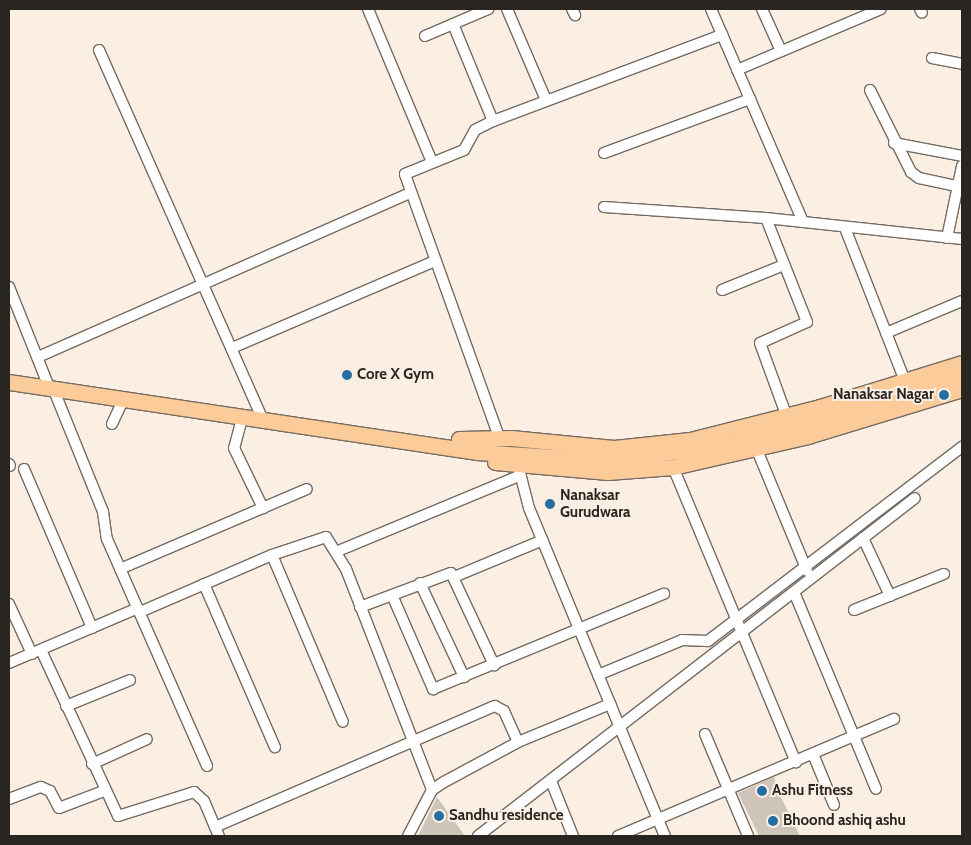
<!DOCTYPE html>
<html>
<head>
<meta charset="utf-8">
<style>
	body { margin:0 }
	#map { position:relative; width:971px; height:845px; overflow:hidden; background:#fbefe4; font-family:Cabin,sans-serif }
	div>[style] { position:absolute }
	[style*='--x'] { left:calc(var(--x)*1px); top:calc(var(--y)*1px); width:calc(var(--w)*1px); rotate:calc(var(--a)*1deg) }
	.building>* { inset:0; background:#cfc4ba }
	.roads { filter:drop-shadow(1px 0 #756b62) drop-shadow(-1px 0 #756b62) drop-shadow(0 1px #756b62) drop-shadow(0 -1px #756b62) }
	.minor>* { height:10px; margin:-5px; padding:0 5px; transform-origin:5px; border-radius:5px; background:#fff }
	.primary>* { height:15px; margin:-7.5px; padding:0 7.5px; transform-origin:7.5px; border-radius:7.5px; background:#fbcb9a }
	.dots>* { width:14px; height:14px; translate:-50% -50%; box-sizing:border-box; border:2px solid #fbefe4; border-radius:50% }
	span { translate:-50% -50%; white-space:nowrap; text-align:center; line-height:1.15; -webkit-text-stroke:4px #fbefe4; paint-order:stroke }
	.poi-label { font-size:15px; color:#292521; font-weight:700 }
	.left { translate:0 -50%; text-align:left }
	.right { translate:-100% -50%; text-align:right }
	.frame { position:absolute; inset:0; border:10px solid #292521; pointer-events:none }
</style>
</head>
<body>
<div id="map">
	<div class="building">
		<div style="clip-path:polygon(774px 777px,779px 793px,800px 836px,759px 836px,738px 793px)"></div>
		<div style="clip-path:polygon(437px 797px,465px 836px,418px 836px)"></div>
	</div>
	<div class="roads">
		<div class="minor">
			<div style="--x:368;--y:9;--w:166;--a:67.3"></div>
			<div style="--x:507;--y:9;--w:99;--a:66.8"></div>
			<div style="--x:572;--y:9;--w:7;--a:63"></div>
			<div style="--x:711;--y:9;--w:232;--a:66.6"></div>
			<div style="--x:762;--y:9;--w:46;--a:65.7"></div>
			<div style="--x:920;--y:9;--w:4;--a:63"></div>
			<div style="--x:453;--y:24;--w:105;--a:67.6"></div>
			<div style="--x:425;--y:36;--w:69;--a:-23.2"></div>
			<div style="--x:99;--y:50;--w:402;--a:66.1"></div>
			<div style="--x:932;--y:58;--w:31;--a:11"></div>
			<div style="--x:737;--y:70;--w:156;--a:-23"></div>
			<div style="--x:870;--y:90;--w:92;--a:63.4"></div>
			<div style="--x:911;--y:172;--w:10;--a:37"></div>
			<div style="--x:919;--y:178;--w:40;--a:12"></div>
			<div style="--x:894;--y:143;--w:69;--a:10.8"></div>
			<div style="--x:604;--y:153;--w:156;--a:-20.3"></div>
			<div style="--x:604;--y:207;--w:162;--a:3.9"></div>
			<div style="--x:766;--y:218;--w:197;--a:6.1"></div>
			<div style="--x:766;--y:218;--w:112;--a:68.5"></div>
			<div style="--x:807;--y:322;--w:51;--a:155.9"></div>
			<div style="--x:760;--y:343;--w:79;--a:70"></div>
			<div style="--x:845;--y:228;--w:164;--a:68.6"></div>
			<div style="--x:947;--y:238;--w:74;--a:-78.2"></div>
			<div style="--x:9;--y:287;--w:108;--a:68.2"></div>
			<div style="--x:722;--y:290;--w:67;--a:-22"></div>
			<div style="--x:886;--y:333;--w:82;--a:-22.8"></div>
			<div style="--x:232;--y:348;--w:221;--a:-23.2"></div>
			<div style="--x:38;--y:357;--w:404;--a:-23.8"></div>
			<div style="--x:53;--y:388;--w:134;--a:68"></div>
			<div style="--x:103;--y:512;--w:27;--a:82"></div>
			<div style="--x:107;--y:539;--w:248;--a:66.2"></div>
			<div style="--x:243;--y:415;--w:34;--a:105"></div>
			<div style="--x:234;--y:448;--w:67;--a:64.2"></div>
			<div style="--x:112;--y:424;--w:29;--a:-65"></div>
			<div style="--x:499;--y:437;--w:279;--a:-109.7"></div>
			<div style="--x:405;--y:174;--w:64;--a:-22.1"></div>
			<div style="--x:464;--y:150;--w:23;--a:-61"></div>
			<div style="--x:475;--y:130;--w:20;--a:-27"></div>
			<div style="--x:493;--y:121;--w:245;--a:-20.6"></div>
			<div style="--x:757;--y:450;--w:131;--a:67.5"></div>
			<div style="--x:9;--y:464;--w:2;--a:63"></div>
			<div style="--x:518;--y:465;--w:44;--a:75.7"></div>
			<div style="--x:529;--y:508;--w:355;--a:67.5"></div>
			<div style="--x:673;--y:467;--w:320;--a:67.4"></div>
			<div style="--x:24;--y:469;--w:173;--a:66.8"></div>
			<div style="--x:863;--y:538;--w:64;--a:65"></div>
			<div style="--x:338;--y:551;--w:196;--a:-22.5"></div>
			<div style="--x:272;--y:555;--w:181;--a:67"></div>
			<div style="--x:120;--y:569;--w:203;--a:-23.2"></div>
			<div style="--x:454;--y:577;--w:96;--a:-22.6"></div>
			<div style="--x:420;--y:583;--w:104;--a:64.9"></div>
			<div style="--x:204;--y:584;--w:178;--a:66.5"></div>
			<div style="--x:794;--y:592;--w:213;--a:67.4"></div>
			<div style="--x:392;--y:595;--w:103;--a:66.4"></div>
			<div style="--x:433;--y:689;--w:250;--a:-22.4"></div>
			<div style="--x:9;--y:604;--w:55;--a:65.3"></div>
			<div style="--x:360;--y:607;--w:97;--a:-20.5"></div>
			<div style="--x:451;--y:573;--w:102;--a:64.9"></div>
			<div style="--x:854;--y:610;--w:97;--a:-21.8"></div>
			<div style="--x:140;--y:612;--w:144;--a:-23.4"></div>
			<div style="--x:272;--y:555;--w:57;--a:-18.4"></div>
			<div style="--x:326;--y:537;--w:38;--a:58"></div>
			<div style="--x:346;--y:569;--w:237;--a:68.7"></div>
			<div style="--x:41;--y:650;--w:183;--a:65.1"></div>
			<div style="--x:118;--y:816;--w:80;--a:-17.5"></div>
			<div style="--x:194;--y:792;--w:13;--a:42"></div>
			<div style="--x:204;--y:801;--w:38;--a:67"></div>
			<div style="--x:9;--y:663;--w:140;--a:-23.1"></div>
			<div style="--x:598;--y:675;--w:91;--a:-22.6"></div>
			<div style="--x:682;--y:640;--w:26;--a:2"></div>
			<div style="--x:708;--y:641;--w:320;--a:-37.4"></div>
			<div style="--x:66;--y:706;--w:69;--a:-22.1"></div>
			<div style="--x:705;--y:734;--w:111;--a:67.1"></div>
			<div style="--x:813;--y:754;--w:55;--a:67.6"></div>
			<div style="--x:92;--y:764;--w:60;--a:-24.4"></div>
			<div style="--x:551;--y:781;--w:59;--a:68.2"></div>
			<div style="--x:9;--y:799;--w:34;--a:-21"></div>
			<div style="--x:41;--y:787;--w:10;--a:24"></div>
			<div style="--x:50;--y:791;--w:19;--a:62"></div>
			<div style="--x:59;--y:808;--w:48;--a:-20.7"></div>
			<div style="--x:215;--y:827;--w:305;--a:-23.4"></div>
			<div style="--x:495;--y:706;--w:10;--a:29"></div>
			<div style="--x:504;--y:711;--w:34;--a:66"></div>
			<div style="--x:408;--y:836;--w:52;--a:-62.4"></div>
			<div style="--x:432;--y:790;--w:14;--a:-34"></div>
			<div style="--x:444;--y:782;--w:84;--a:-28.4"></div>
			<div style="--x:518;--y:742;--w:100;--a:-22.4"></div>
			<div style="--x:478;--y:836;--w:552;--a:-37.72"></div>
			<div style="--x:618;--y:836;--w:300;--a:-23"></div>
		</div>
		<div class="primary">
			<div style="--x:9;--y:382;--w:473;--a:8.5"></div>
			<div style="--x:477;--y:452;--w:124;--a:3.7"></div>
			<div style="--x:601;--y:460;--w:131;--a:-6.6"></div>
			<div style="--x:731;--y:445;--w:241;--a:-16.4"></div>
			<div style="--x:459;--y:439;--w:52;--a:-1.1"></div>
			<div style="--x:511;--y:438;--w:103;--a:5.5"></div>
			<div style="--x:614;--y:448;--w:76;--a:-6"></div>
			<div style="--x:690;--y:440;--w:134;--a:-14.2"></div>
			<div style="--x:820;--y:407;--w:149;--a:-17.2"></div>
			<div style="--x:495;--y:462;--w:113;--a:5.1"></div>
			<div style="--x:608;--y:472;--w:65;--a:-4.4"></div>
			<div style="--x:673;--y:467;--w:139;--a:-12.9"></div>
			<div style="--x:808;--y:436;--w:161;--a:-17"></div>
		</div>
	</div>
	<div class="dots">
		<div style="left:347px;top:375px;background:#266ea2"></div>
		<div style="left:944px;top:395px;background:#266ea2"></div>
		<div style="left:550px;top:504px;background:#266ea2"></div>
		<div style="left:762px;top:791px;background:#266ea2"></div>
		<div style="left:439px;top:816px;background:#266ea2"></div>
		<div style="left:773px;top:821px;background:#266ea2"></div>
	</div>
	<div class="poi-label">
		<span class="left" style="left:357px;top:375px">Core X Gym</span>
		<span class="right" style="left:934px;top:395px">Nanaksar Nagar</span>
		<span class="left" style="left:560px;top:504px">Nanaksar<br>Gurudwara</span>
		<span class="left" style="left:772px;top:791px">Ashu Fitness</span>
		<span class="left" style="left:449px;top:816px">Sandhu residence</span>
		<span class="left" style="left:783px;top:821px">Bhoond ashiq ashu</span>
	</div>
	<div class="frame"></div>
</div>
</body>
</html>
